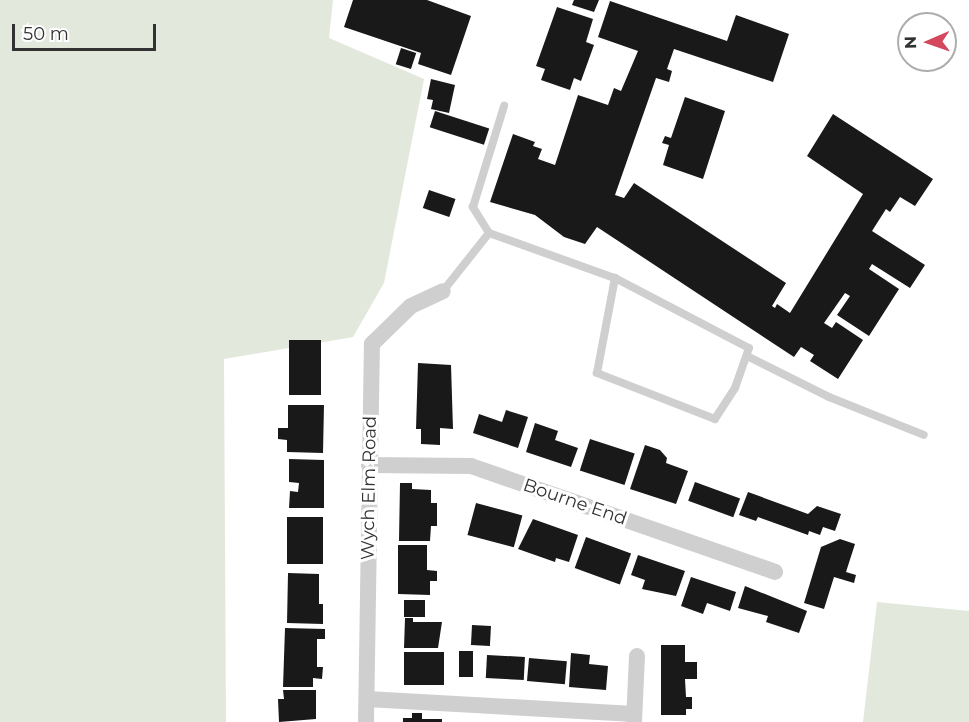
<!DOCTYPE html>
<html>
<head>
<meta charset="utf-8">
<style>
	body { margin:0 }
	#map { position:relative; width:969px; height:722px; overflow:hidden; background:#fff; font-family:Montserrat,sans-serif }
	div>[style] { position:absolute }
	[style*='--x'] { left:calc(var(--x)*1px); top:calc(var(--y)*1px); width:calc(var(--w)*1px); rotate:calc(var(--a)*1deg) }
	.green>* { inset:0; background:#e3e8dc }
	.building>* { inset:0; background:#191919; transform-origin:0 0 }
	.service>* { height:8px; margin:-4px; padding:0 4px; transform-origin:4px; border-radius:4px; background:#cfcfcf }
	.minor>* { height:16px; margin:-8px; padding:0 8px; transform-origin:8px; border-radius:8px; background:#cfcfcf }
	span { translate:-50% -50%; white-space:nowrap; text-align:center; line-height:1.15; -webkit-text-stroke:6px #fff; paint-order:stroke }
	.street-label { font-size:18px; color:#323232 }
	.north { position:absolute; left:897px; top:12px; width:60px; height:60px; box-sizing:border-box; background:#fff; border:2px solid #adadad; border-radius:50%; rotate:268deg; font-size:16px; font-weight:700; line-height:24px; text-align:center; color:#323232 }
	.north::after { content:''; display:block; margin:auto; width:21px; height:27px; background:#d4485e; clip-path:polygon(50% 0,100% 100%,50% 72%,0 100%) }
	.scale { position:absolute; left:12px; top:24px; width:144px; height:27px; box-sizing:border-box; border:3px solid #323232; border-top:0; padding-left:8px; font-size:18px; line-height:21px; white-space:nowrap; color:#323232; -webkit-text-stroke:4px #fff; paint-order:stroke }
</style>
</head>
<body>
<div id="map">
	<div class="green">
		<div style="clip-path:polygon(0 0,333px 0,329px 38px,424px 79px,384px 283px,353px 337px,224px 359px,226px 722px,0 722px)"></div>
		<div style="clip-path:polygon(877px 602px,969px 611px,969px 722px,863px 722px)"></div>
	</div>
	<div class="building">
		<div style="clip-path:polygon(353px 0,427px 0,471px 16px,451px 75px,418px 64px,421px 53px,344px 27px)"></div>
		<div style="clip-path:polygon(574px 0,599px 0,594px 12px,572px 5px)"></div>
		<div style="clip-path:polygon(610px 1px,727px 41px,736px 15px,789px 34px,773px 82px,674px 49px,667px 69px,672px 71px,669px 82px,656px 78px,615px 195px,624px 198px,634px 183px,786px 283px,772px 306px,775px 308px,777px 304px,790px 313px,863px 194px,807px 156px,833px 114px,933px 179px,915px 206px,900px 197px,890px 212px,886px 209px,872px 231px,925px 265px,910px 288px,872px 264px,869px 269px,899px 289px,869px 336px,837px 315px,850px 296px,845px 293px,824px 323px,832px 328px,836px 322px,863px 340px,838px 379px,810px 361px,814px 355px,801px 347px,794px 357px,597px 227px,585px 244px,564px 237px,535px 215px,490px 202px,513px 134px,535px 142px,533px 146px,542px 149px,538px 159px,555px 165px,578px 95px,608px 105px,614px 88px,621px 91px,638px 51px,598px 37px)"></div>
		<div style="clip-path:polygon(557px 7px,593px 19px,586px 42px,594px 45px,581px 81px,574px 78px,570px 90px,541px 80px,545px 69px,536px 66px)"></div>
		<div style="left:401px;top:48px;width:16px;height:17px;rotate:18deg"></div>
		<div style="clip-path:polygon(431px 79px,455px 85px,449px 113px,431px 109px,433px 100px,427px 99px)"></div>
		<div style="clip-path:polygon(685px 97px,725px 111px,703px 179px,663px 165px,669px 145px,662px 143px,665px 136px,671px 138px)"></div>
		<div style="left:435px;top:111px;width:57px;height:17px;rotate:18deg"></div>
		<div style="left:429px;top:190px;width:28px;height:19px;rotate:19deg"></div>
		<div style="left:289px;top:340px;width:32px;height:55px"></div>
		<div style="clip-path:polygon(418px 363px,451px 365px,453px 429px,440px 428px,440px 445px,421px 444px,421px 429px,416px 429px)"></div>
		<div style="clip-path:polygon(288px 405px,324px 405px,323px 453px,287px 452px,287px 440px,278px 439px,278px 428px,288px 428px)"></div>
		<div style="clip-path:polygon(506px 410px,528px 417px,518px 448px,473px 433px,479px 414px,502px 422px)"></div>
		<div style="clip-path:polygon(535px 423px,558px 431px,555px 440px,578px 448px,571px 467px,526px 452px)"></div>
		<div style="left:590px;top:439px;width:47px;height:33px;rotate:18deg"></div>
		<div style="clip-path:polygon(645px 445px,660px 450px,667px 458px,666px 463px,688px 471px,676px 504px,630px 489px)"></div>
		<div style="clip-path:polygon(289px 459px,324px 460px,324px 508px,289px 508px,290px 491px,298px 492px,299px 483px,289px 482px)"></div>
		<div style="left:695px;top:482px;width:48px;height:20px;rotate:20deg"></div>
		<div style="clip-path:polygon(400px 483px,412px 483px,412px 489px,431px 490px,431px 503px,437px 503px,437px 526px,431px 526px,430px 541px,399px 541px)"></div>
		<div style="clip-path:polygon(748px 492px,808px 514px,817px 506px,841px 514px,835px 531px,823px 527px,820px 535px,809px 531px,808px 535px,758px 517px,756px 521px,739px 515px)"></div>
		<div style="left:476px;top:503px;width:48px;height:33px;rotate:15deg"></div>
		<div style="left:287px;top:517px;width:36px;height:47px"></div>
		<div style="clip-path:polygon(533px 519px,578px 535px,569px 562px,556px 558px,555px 562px,518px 549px)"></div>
		<div style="left:586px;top:537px;width:48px;height:33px;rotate:20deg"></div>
		<div style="clip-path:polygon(840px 539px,855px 544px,846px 572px,856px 575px,854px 583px,834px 577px,824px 609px,804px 603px,821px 547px)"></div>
		<div style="clip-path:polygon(398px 545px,427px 545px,427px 570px,437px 571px,437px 581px,430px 581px,430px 595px,398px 594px)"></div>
		<div style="clip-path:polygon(638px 555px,685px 571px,676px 596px,642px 589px,645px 580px,631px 575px)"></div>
		<div style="clip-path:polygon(288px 573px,319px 574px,319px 604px,323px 604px,323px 624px,287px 623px)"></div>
		<div style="clip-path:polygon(691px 577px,736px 592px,730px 611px,707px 603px,703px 614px,681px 606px)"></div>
		<div style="clip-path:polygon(745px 586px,807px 611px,799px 633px,766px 622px,768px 616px,738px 608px)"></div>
		<div style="left:404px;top:600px;width:21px;height:17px"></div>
		<div style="clip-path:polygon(405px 618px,413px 618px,413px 622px,442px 622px,438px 648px,404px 648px)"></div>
		<div style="left:472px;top:625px;width:19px;height:20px;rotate:3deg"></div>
		<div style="clip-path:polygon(285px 628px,325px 629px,325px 639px,317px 639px,317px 667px,323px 667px,322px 679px,313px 678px,313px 687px,283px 687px)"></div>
		<div style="clip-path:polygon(661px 645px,685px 645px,685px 662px,697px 662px,697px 679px,685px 679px,686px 697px,692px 697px,692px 709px,686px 709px,686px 715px,661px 715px)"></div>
		<div style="left:459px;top:651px;width:14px;height:26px"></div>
		<div style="left:404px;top:652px;width:40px;height:33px"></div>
		<div style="clip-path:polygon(571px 653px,590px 655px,589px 664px,608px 666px,606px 690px,569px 687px)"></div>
		<div style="left:487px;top:655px;width:38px;height:23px;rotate:3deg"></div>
		<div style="left:529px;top:658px;width:38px;height:23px;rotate:5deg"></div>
		<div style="clip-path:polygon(283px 690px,316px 690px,316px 719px,279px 722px,278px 699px,284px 699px)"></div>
		<div style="clip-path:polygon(412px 713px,422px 713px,422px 719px,442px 719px,442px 722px,403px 722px,403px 718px,412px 718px)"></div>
	</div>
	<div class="service">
		<div style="--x:489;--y:233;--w:31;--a:-122"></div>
		<div style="--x:473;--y:207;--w:106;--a:-72.9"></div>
		<div style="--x:443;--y:291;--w:74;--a:-51.6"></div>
		<div style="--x:489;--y:233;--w:134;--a:19.7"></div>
		<div style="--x:615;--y:278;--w:151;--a:27.6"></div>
		<div style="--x:749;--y:348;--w:42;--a:109.3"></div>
		<div style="--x:735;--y:388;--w:37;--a:123"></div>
		<div style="--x:715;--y:419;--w:127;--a:-158.7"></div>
		<div style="--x:597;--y:373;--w:97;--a:-79.3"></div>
		<div style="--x:747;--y:356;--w:92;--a:26.6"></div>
		<div style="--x:829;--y:397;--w:102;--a:21.8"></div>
	</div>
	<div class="minor">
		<div style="--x:369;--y:465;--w:102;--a:0.6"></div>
		<div style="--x:471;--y:466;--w:322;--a:19.2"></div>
		<div style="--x:367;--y:699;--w:267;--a:3.2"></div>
		<div style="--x:366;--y:722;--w:378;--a:-89.1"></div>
		<div style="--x:372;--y:344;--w:54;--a:-44.3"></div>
		<div style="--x:411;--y:306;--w:35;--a:-25"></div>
		<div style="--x:634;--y:722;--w:66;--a:-87.4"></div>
	</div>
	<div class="street-label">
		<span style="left:369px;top:488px;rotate:-89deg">Wych Elm Road</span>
		<span style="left:575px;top:502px;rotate:19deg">Bourne End</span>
	</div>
	<div class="north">N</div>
	<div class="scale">50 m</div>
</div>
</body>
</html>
